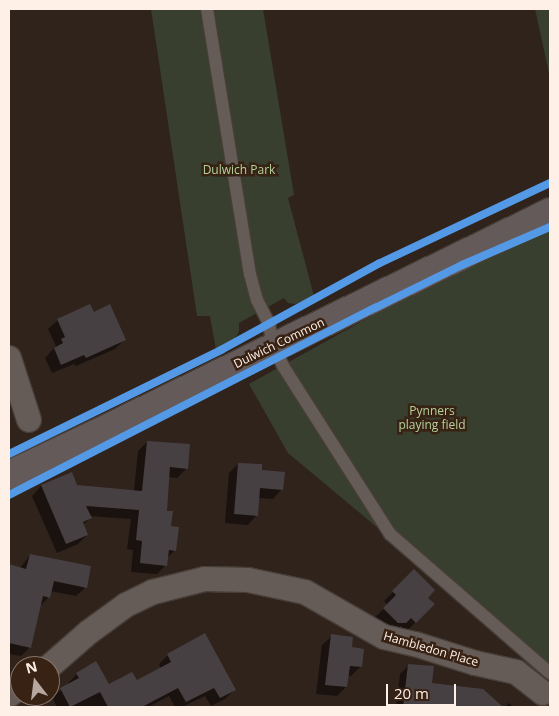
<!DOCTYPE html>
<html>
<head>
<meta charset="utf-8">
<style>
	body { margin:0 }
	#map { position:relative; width:559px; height:716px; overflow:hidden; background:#2f231c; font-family:"Open Sans",sans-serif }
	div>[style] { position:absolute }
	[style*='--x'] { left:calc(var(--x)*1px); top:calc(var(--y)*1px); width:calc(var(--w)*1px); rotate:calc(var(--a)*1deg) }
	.green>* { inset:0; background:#383f2e }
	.shadow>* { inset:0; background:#0007 }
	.building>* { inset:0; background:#474042 }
	.roads { filter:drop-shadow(1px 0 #483e38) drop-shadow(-1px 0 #483e38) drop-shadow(0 1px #483e38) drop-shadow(0 -1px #483e38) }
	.lane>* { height:12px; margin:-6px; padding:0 6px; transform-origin:6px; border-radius:6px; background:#665c57 }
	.street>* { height:24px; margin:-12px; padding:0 12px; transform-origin:12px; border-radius:12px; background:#665c57 }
	.highway>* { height:28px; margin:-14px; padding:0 14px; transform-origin:14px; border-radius:14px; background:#655a5a }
	.cycleway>* { height:8px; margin:-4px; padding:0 4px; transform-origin:4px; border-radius:4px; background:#5399e6 }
	span { translate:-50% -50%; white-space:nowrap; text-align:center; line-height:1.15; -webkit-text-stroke:5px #372214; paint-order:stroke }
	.park-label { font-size:12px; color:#b5d29d }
	.street-label { font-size:12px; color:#fff0e7 }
	.frame { position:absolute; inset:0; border:10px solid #fff0e7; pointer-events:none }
	.north { position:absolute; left:10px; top:656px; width:50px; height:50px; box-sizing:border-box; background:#372214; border:1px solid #877468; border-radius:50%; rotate:345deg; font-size:14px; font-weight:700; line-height:20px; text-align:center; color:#fff0e7 }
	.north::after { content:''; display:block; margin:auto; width:18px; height:22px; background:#b6a8a0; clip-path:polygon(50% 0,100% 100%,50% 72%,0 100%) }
	.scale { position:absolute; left:386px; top:684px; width:70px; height:22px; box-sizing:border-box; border:2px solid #fff0e7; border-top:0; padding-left:6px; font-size:15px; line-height:18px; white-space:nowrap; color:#fff0e7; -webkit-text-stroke:4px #372214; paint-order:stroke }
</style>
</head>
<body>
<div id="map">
	<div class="green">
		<div style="clip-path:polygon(151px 9px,263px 9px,294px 195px,288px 198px,314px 296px,296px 304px,288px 303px,284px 298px,239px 323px,239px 331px,236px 337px,216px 350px,210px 316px,197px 316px)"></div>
		<div style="clip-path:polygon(535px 9px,550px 9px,550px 78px)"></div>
		<div style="clip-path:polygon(550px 230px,550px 687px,515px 651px,391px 539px,288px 453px,249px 384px,422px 288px)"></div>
	</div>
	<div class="shadow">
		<div style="clip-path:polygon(58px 320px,124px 340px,115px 349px,76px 366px,74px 364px,52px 373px,45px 358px,56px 346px,48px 329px)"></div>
		<div style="clip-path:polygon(147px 442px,186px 469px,177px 478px,168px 477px,165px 512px,175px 550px,167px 558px,166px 565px,157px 574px,131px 572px,133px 550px,127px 549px,131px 519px,89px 516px,90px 518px,83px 525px,87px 535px,78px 544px,57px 553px,32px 496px,41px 486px,71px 473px,77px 486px,134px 491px,138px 451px)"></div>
		<div style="clip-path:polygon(238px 464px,282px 489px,273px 499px,258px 498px,257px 515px,248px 525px,225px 523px,229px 473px)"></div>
		<div style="clip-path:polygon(30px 555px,85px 588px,76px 596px,50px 591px,49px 597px,40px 606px,30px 647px,21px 656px,10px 654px,9px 659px,9px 566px,20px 568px)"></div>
		<div style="clip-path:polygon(414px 571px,426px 598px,433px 604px,406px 632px,401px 626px,392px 635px,374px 618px,388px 605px,384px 601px)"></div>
		<div style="clip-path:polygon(332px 636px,351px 648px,361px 666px,351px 676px,347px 675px,346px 687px,337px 696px,316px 694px,322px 645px)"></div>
		<div style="clip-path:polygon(168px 655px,234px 690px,225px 699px,211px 706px,205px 696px,182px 707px,175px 707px,169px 696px,148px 707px,57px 707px,52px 697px,69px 684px,68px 683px,77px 674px,108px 685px,136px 682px,161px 669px,159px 664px)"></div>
		<div style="clip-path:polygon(409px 665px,430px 684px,483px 690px,501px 707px,396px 707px,400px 674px)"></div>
		<div style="clip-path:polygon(509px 703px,513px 707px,505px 707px)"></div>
	</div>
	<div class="building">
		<div style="clip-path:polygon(90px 304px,94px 312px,110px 304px,126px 340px,86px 358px,84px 355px,61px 365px,54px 348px,63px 343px,61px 339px,65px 337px,57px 319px)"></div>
		<div style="clip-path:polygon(147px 441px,190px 444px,188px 469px,170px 467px,167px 511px,173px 511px,171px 526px,179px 527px,176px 551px,169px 550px,167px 566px,140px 563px,142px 541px,136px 540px,139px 510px,86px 506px,92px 518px,83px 522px,88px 535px,66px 544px,41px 485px,72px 472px,77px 485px,142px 491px)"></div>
		<div style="clip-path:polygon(238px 463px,262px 464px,262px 470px,285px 472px,283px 490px,260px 488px,258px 516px,234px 514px)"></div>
		<div style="clip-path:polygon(30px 554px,91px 566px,87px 588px,54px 581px,50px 598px,43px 596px,31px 648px,9px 643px,9px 564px,26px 569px)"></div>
		<div style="clip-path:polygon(414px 569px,435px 590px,428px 598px,435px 604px,416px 623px,411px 618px,406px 623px,398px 623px,383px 608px,396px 595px,392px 591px)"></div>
		<div style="clip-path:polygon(205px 633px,236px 690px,220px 698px,214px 688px,186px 702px,178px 688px,142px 707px,108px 707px,100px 692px,70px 707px,60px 688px,79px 678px,76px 673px,96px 661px,109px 684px,132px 672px,137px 680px,171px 662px,167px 654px)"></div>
		<div style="clip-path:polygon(331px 634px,353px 637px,352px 647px,364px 649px,362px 667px,350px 666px,347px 687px,325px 685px)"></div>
		<div style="clip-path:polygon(408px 664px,434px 666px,432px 683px,483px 689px,503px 707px,403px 707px)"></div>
	</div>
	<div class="roads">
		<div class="lane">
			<div style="--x:207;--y:9;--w:268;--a:80.8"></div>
			<div style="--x:250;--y:274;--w:27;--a:75"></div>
			<div style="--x:257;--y:300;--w:27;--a:63"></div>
			<div style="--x:269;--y:324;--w:22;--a:80"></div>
			<div style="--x:273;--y:346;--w:22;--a:63"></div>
			<div style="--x:283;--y:366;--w:199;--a:57.5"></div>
			<div style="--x:390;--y:534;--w:212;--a:41"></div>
		</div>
		<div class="street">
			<div style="--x:9;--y:358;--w:65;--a:72.1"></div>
			<div style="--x:50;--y:666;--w:52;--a:-41.1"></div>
			<div style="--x:89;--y:632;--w:46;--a:-36.1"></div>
			<div style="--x:126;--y:605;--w:30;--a:-26"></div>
			<div style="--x:153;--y:592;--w:54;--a:-14"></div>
			<div style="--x:205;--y:579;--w:43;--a:1.3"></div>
			<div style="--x:248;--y:580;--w:58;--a:11.9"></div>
			<div style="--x:305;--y:592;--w:91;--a:29.7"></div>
			<div style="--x:384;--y:637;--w:32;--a:13"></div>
			<div style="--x:415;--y:644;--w:63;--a:17.6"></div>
			<div style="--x:475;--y:663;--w:42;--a:12.4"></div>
			<div style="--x:516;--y:672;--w:34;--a:38"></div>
			<div style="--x:9;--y:695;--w:14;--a:-36"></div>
		</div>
		<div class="highway">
			<div style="--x:9;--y:475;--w:114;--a:-25.4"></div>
			<div style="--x:112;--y:426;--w:487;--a:-26"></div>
		</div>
	</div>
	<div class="cycleway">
		<div style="--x:9;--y:454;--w:236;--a:-26.1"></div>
		<div style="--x:221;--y:350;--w:181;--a:-28.7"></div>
		<div style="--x:380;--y:263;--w:188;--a:-25.2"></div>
		<div style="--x:9;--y:495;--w:411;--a:-27.1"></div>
		<div style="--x:375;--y:308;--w:97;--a:-26.3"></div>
		<div style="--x:462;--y:265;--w:96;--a:-23.4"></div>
	</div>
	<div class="park-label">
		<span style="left:239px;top:170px">Dulwich Park</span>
		<span style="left:432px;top:418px">Pynners<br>playing field</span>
	</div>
	<div class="street-label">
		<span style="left:279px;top:343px;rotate:-26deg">Dulwich Common</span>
		<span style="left:431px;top:649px;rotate:16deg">Hambledon Place</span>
	</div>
	<div class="frame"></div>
	<div class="north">N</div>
	<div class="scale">20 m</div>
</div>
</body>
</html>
